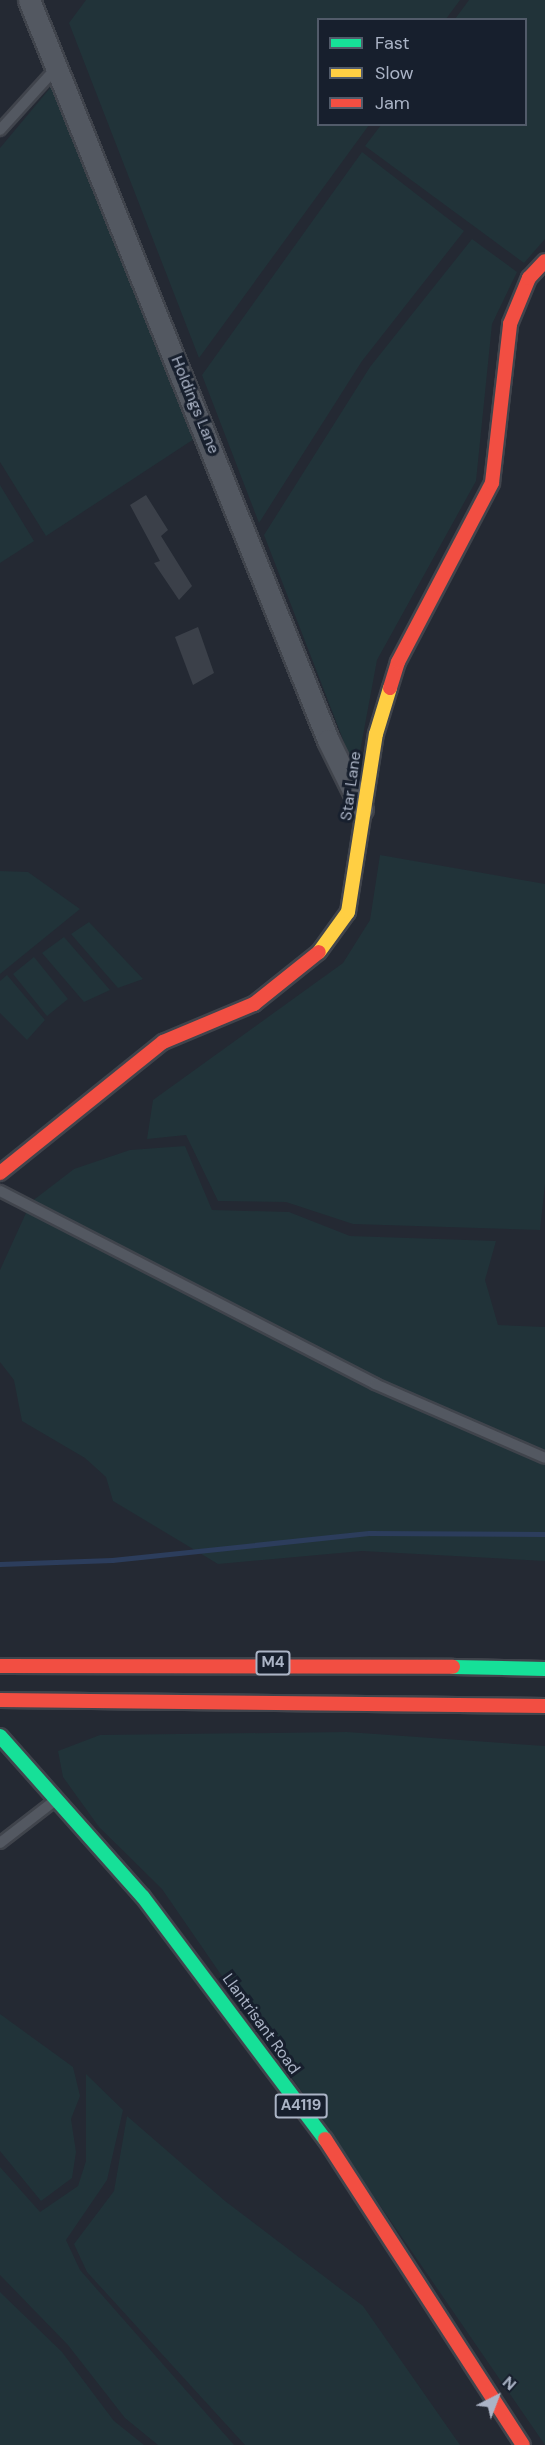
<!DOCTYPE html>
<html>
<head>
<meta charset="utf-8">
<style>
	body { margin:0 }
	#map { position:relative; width:545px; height:2445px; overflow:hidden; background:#242933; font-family:"DM Sans",sans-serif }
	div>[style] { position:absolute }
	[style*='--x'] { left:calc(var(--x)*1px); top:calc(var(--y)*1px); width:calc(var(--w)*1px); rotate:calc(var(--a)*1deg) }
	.green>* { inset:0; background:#213339; transform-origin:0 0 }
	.stream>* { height:5px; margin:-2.5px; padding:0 2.5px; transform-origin:2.5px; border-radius:2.5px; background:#2c3d5c }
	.building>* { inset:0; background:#3b4049 }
	.roads { filter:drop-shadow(2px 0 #40444c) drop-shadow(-2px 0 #40444c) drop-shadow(0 2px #40444c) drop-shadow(0 -2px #40444c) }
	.lane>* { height:10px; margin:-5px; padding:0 5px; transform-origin:5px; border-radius:5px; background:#535861 }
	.street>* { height:21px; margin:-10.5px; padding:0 10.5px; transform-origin:10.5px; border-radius:10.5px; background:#535861 }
	.fast>* { height:14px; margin:-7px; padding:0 7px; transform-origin:7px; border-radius:7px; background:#16e098 }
	.slow>* { height:14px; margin:-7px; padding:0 7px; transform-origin:7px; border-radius:7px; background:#ffcf43 }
	.jam>* { height:14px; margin:-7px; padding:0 7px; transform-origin:7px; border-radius:7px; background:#f24e42 }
	span { translate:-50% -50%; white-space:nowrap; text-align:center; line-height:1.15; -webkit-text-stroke:6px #171f2d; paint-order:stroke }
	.shield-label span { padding:2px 4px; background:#171f2d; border:2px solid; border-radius:4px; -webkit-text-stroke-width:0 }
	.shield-label { font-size:15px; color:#abb4c6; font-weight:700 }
	.street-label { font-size:16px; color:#abb4c6 }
	.legend { position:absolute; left:317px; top:18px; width:210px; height:108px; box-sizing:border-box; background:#171f2d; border:2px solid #525b6a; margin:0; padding:8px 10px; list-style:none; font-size:18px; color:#abb4c6 }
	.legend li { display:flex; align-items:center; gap:12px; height:30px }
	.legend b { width:30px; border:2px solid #525b6a }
	.north { position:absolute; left:467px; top:2367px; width:60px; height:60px; -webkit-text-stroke:4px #171f2d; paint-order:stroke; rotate:42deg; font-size:16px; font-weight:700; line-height:24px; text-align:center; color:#abb4c6 }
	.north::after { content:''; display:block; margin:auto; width:21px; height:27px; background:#abb4c6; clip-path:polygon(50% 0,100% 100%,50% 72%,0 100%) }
</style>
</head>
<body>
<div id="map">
	<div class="green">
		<div style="clip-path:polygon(86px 0,460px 0,446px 19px,318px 20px,318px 124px,369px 125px,199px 358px,69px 23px)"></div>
		<div style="clip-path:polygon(469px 0,545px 0,545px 239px,524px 263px,365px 146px,381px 125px,526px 124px,526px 20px,455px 19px)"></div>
		<div style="clip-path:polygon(51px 87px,194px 439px,46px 536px,0 462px,0 148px)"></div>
		<div style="clip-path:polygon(362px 152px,464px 231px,362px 361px,259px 523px,202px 375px)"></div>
		<div style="clip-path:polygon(472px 239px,517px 272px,492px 324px,476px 481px,377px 660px,356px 773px,264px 535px,370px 367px)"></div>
		<div style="clip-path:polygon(0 485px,34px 541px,0 563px)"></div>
		<div style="clip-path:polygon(380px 855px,545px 884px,545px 1184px,540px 1230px,353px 1224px,286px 1202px,218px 1201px,186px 1135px,147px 1139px,153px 1100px,343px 963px,370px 920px)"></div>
		<div style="clip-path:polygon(0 871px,28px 872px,80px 909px,0 974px)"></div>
		<div style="clip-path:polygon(89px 922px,143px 979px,118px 988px,71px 934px)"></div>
		<div style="clip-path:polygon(64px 937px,110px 990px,84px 1002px,42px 953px)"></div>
		<div style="left:34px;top:957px;width:54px;height:27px;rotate:51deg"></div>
		<div style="clip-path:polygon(7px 975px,45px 1020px,27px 1040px,0 1013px,0 981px)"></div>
		<div style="clip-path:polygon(185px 1146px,212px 1210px,289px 1212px,350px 1236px,496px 1241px,485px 1280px,498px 1325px,545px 1327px,545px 1561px,362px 1551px,218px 1564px,113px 1501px,106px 1477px,85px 1458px,22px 1421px,14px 1380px,0 1362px,0 1270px,31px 1202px,74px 1169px,130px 1150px)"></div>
		<div style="clip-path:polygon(347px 1732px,545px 1746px,545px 2445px,162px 1889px,99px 1827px,63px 1777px,58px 1751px,100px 1735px)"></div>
		<div style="clip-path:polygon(0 2014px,73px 2067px,80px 2096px,71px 2119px,76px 2152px,72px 2178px,41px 2201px,0 2151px)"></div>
		<div style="clip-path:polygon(86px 2074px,123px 2110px,107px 2180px,66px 2240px,80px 2270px,234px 2445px,158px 2445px,125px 2418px,68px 2345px,0 2275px,0 2167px,40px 2212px,78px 2186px,86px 2161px)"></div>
		<div style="clip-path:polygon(127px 2116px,225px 2201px,363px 2306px,460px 2445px,245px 2445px,87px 2272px,74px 2244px,114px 2191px)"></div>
		<div style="clip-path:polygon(0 2292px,62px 2352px,114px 2421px,144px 2445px,0 2445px)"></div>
	</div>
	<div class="stream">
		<div style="--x:0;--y:1564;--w:112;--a:-2"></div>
		<div style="--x:112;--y:1560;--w:258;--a:-6"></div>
		<div style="--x:369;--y:1533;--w:176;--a:0.3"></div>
	</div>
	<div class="building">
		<div style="clip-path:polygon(146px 495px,168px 530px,161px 536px,192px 586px,179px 600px,154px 563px,160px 561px,130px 505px)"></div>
		<div style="clip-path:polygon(198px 627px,214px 673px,193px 685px,175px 637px)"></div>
	</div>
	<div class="roads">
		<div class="lane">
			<div style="--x:0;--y:130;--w:86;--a:-47.8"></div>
			<div style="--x:0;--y:1191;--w:422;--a:27.2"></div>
			<div style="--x:375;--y:1384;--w:185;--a:23.5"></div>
			<div style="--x:0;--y:1843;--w:67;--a:-37.7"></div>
		</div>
		<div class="street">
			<div style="--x:29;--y:0;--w:798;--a:68"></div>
			<div style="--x:328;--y:740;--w:77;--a:63.8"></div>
		</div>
		<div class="fast">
			<div style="--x:453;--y:1667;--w:92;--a:1.2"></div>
			<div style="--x:0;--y:1736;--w:215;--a:48.4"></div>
			<div style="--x:143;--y:1897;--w:303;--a:53.1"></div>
		</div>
		<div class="slow">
			<div style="--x:319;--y:952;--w:49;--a:-54.1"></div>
			<div style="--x:348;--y:912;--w:180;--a:-81.1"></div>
			<div style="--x:376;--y:734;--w:48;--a:-73.1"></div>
		</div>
		<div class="jam">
			<div style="--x:390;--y:688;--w:27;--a:-73"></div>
			<div style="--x:398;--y:662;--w:202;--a:-62.3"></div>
			<div style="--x:492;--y:483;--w:160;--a:-83.5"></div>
			<div style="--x:510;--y:324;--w:50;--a:-67.6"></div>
			<div style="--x:529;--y:278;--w:23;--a:-47"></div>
			<div style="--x:0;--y:1173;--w:209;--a:-38.8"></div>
			<div style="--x:163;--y:1042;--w:99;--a:-22.7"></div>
			<div style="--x:254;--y:1004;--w:83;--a:-38.7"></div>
			<div style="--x:0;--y:1666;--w:453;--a:0.1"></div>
			<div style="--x:0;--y:1700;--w:545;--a:0.63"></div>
			<div style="--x:325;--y:2139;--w:364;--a:57.1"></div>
		</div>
	</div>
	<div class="shield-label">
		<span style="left:273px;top:1663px">M4</span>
		<span style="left:301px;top:2106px">A4119</span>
	</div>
	<div class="street-label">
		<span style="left:195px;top:405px;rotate:68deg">Holdings Lane</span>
		<span style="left:351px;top:786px;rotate:-82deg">Star Lane</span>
		<span style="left:261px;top:2024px;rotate:54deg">Llantrisant Road</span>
	</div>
	<ul class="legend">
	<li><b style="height:8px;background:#16e098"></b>Fast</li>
	<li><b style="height:8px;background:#ffcf43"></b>Slow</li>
	<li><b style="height:8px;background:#f24e42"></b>Jam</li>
	</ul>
	<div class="north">N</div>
</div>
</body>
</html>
